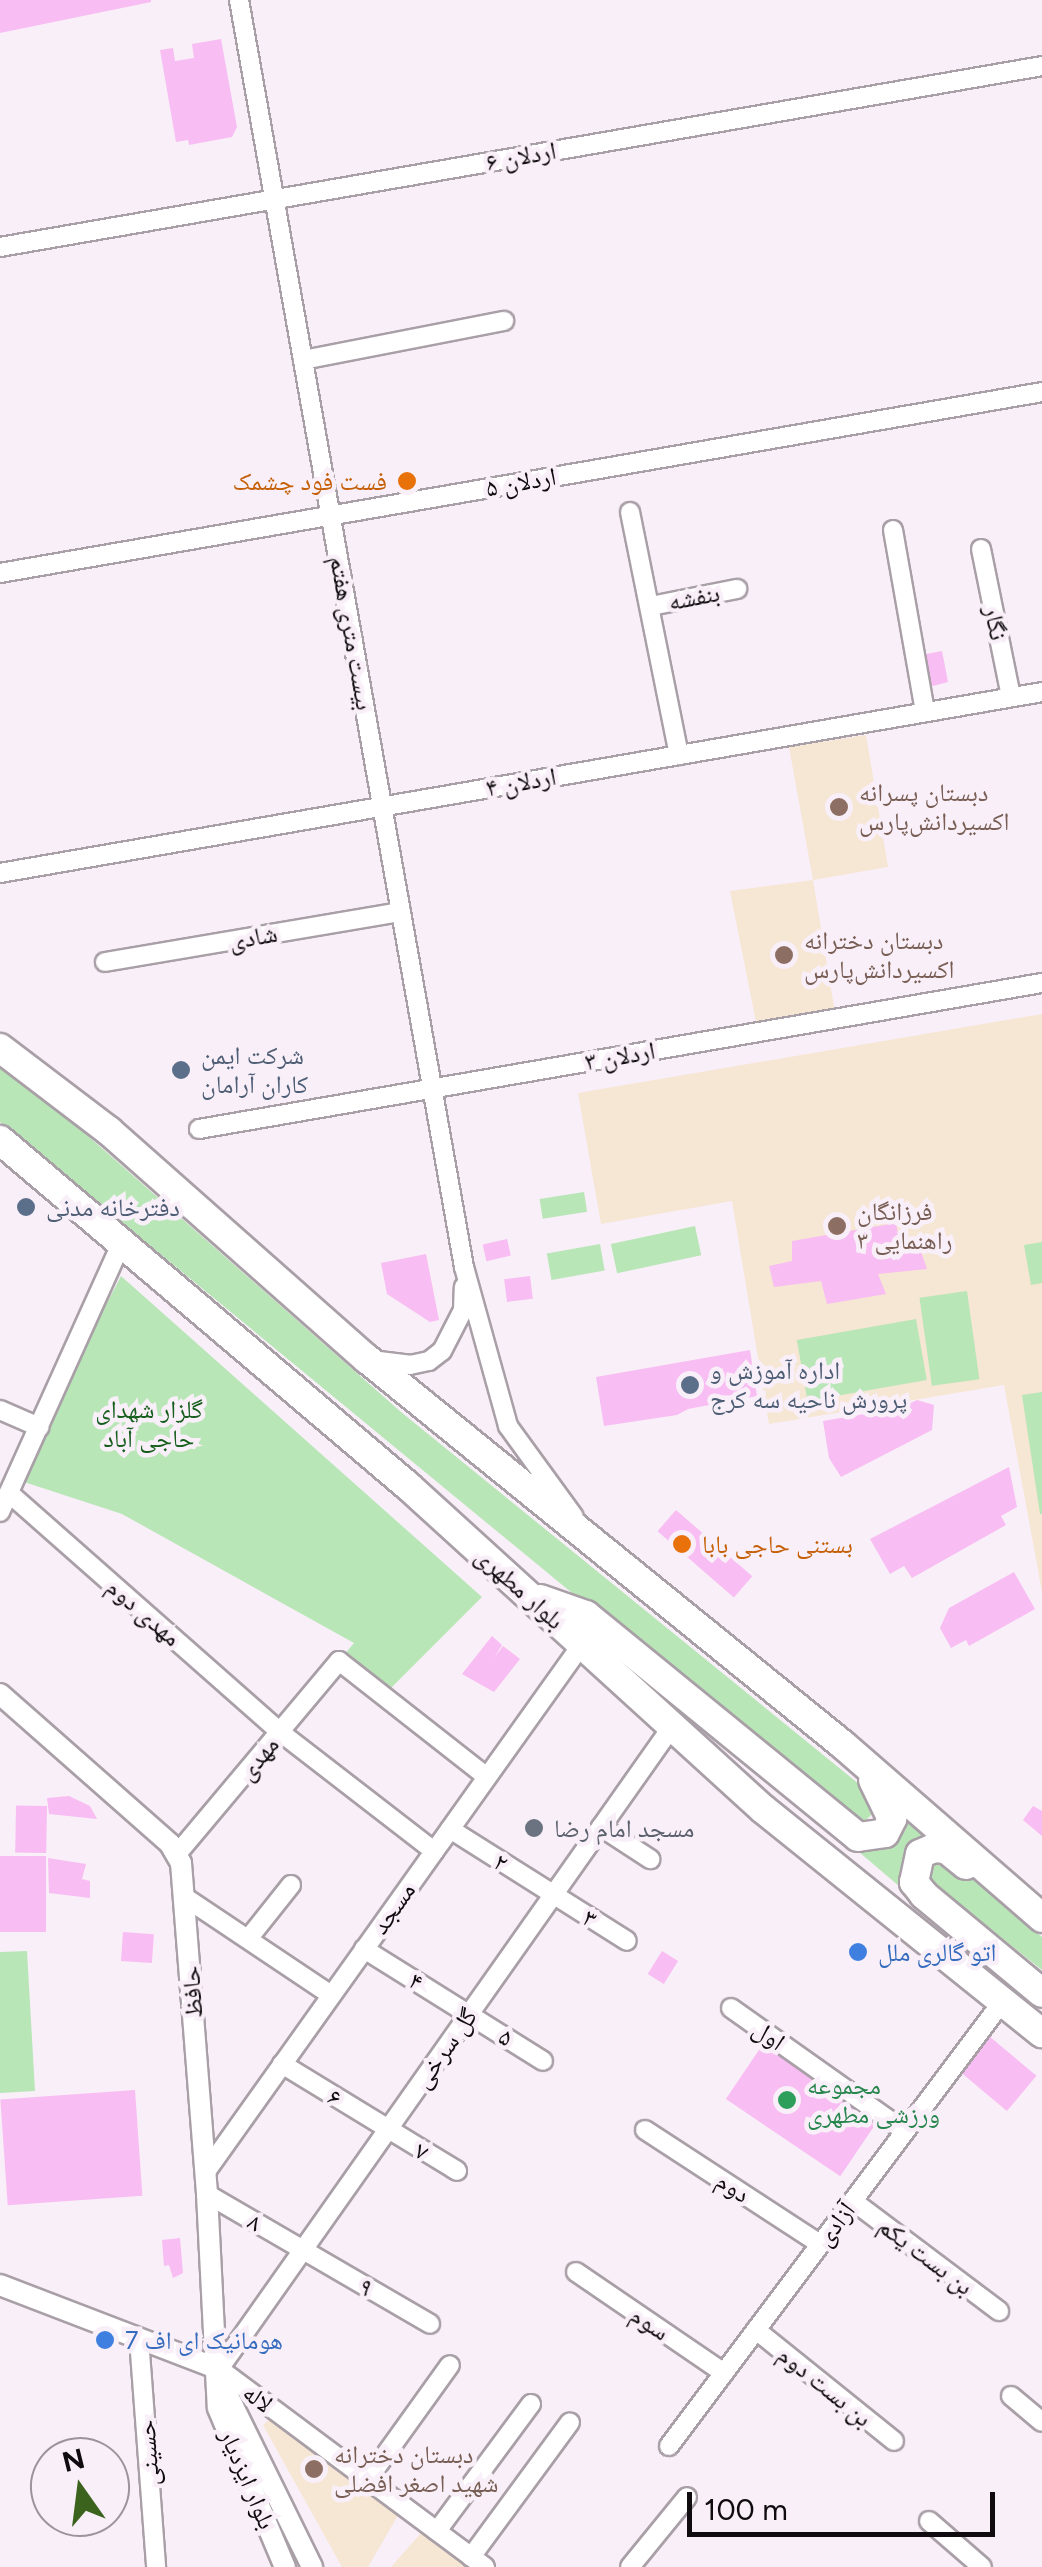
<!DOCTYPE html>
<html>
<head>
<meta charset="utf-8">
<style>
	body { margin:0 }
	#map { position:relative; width:1042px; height:2567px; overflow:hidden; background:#f9eff8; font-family:Figtree,"Noto Naskh Arabic",sans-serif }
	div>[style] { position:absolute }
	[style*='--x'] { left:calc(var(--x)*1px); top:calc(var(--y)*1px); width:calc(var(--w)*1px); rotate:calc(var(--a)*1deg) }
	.education>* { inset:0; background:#f6e6d4 }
	.green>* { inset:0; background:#b8e6b7; transform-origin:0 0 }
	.building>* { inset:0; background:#f8bdf2; transform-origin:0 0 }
	.roads { filter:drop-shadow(2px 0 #a99fa7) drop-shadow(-2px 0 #a99fa7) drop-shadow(0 2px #a99fa7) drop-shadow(0 -2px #a99fa7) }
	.minor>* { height:18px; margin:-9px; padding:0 9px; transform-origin:9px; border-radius:9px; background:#fff }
	.tertiary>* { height:20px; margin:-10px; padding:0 10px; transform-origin:10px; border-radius:10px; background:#fff }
	.primary>* { height:28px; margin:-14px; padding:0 14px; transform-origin:14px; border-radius:14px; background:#fff }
	.dots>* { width:28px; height:28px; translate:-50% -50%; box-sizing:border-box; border:5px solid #f9eff8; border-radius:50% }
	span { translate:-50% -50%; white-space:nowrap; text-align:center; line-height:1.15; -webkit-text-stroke:9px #f9eff8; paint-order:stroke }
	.street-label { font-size:25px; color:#0f0b0e }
	.food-label { font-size:25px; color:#c56008 }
	.right { translate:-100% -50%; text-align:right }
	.left { translate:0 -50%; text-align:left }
	.education-label { font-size:25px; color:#785e54 }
	.service-label { font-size:25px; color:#4e5e75 }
	.park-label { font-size:25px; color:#165e1d }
	.worship-label { font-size:25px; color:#5b616d }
	.shop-label { font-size:25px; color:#366cbe }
	.leisure-label { font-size:25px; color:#27864d }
	.north { position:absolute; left:30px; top:2437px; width:100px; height:100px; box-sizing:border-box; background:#f9eff8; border:2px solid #9b949a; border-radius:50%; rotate:346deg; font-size:28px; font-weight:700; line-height:40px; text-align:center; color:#0f0b0e }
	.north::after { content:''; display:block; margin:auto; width:35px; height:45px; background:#3b631d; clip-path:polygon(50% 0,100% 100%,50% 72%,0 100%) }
	.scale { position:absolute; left:687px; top:2492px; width:308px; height:45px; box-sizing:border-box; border:5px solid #0f0b0e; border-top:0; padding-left:12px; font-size:30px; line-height:35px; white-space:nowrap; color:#0f0b0e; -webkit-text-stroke:8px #f9eff8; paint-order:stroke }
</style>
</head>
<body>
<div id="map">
	<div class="education">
		<div style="clip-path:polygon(866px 735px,888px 867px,813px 880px,836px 1019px,758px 1032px,730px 891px,813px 880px,789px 747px)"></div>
		<div style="clip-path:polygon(1042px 1014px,1042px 1592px,1004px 1385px,769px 1424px,732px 1201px,601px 1224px,578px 1093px)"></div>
		<div style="clip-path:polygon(272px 2417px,400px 2512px,368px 2567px,342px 2567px,263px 2425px)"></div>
		<div style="clip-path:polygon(422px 2532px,471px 2567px,391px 2567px)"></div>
	</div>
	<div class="green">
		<div style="clip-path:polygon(0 1067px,62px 1113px,401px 1412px,859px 1784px,873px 1813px,866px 1820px,850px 1822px,0 1122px)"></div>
		<div style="left:584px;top:1192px;width:20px;height:45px;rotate:81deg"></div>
		<div style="left:695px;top:1226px;width:30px;height:86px;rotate:78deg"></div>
		<div style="clip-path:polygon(1042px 1242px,1042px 1283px,1031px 1285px,1024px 1245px)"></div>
		<div style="left:600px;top:1244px;width:27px;height:54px;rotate:80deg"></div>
		<div style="clip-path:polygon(121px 1276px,482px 1597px,383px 1696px,339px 1661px,354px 1643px,122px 1514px,15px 1479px)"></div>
		<div style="left:967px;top:1291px;width:89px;height:48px;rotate:82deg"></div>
		<div style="left:916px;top:1319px;width:62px;height:121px;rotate:80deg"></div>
		<div style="clip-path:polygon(1042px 1392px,1042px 1514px,1040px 1514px,1022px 1395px)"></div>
		<div style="clip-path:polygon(911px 1815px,928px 1831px,914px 1845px,913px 1898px,852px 1846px,891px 1842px,905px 1831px)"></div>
		<div style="clip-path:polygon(949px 1863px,986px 1887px,1042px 1937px,1042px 1970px,927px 1879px,932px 1865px)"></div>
		<div style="clip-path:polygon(27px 1951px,35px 2091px,0 2093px,0 1952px)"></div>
	</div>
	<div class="building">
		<div style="clip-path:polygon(0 0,151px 0,151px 2px,0 33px)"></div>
		<div style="clip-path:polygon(221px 39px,237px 127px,232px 137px,189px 145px,188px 140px,176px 142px,160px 50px,173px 48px,175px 61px,194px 58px,192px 44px)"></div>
		<div style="clip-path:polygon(942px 651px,948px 682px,933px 686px,919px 675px,916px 656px)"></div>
		<div style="clip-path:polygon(896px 1223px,900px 1246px,918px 1243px,927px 1269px,878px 1274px,886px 1294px,827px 1304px,821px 1281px,774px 1287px,769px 1266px,792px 1261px,792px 1241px)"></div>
		<div style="left:507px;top:1239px;width:17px;height:25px;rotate:77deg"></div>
		<div style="clip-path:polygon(426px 1254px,439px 1320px,430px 1322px,387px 1294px,381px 1263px)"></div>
		<div style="left:530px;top:1276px;width:23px;height:26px;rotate:83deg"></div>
		<div style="clip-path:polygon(750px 1350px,757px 1396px,688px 1409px,677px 1415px,604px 1426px,596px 1377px)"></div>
		<div style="clip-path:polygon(917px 1400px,934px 1405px,932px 1430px,841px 1477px,829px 1458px,823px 1421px,900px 1408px)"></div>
		<div style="clip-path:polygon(1009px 1467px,1017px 1507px,1001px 1516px,1006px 1525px,912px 1578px,904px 1566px,890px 1574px,870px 1539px)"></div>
		<div style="left:676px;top:1510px;width:101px;height:28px;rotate:41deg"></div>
		<div style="clip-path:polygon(1014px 1572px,1035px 1609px,969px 1646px,966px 1640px,951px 1648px,940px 1628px,949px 1608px)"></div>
		<div style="clip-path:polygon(492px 1636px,502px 1645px,494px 1658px,503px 1646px,520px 1659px,494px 1692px,462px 1674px)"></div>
		<div style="clip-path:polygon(69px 1796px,90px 1806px,97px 1819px,49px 1814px,47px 1798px)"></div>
		<div style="left:47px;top:1806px;width:47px;height:31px;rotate:91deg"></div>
		<div style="clip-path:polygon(1033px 1806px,1042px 1811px,1042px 1836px,1023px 1820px)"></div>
		<div style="left:0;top:1856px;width:46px;height:76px"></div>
		<div style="clip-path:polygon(48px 1858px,86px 1864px,82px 1879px,90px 1881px,90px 1898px,49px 1893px)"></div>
		<div style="left:123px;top:1932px;width:31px;height:29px;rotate:4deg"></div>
		<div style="left:662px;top:1951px;width:19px;height:27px;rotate:32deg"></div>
		<div style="left:989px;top:2036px;width:62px;height:46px;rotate:40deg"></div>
		<div style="left:765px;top:2041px;width:138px;height:70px;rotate:34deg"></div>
		<div style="left:135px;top:2090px;width:106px;height:135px;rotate:86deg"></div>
		<div style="clip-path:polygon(180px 2238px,183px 2273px,173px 2278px,169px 2265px,164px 2266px,162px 2240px)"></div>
	</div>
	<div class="roads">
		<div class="minor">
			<div style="--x:239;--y:0;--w:1287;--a:79.93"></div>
			<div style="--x:464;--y:1267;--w:165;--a:74.5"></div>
			<div style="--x:508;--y:1426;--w:112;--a:54"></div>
			<div style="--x:0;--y:247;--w:1058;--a:-9.85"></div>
			<div style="--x:303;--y:360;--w:205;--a:-11"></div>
			<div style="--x:630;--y:512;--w:248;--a:78.6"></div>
			<div style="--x:893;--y:530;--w:185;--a:80"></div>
			<div style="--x:981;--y:549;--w:151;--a:78.5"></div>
			<div style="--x:0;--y:573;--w:1058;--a:-9.85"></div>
			<div style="--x:651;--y:606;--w:88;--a:-11.2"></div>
			<div style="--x:0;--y:873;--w:1058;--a:-9.85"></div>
			<div style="--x:105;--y:962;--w:300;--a:-9.6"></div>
			<div style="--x:199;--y:1129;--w:856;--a:-9.83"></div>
			<div style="--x:371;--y:1360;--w:39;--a:7"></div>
			<div style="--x:410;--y:1365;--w:19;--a:-12"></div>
			<div style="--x:429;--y:1361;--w:16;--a:-38"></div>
			<div style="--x:442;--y:1351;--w:46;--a:-62.9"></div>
			<div style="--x:463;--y:1310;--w:23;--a:-88"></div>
			<div style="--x:0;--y:1410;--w:43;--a:23.6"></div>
			<div style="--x:9;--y:1493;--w:361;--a:41.4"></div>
			<div style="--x:280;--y:1732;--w:195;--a:37.7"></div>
			<div style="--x:0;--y:1512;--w:294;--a:-65.7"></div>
			<div style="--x:601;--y:1827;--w:59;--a:33.1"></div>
			<div style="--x:450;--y:1829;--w:209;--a:32.3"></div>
			<div style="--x:177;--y:1854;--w:252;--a:-50"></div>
			<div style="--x:339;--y:1661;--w:188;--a:38.1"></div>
			<div style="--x:186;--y:1898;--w:174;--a:33.8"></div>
			<div style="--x:248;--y:1939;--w:69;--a:-51.5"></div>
			<div style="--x:364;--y:1949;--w:211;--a:32"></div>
			<div style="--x:731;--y:2008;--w:213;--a:35.3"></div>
			<div style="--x:282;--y:2064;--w:205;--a:31.4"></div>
			<div style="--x:645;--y:2130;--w:209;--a:33.1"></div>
			<div style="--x:205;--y:2173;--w:650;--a:-54.52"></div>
			<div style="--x:207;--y:2194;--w:258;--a:30.2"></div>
			<div style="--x:853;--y:2201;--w:183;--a:37"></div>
			<div style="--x:576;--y:2272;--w:179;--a:34.3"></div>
			<div style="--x:756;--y:2330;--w:177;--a:38.8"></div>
			<div style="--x:139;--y:2339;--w:229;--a:85.7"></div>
			<div style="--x:1011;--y:2396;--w:40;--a:40"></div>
			<div style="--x:669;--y:2446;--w:555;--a:-53.13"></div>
			<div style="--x:368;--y:2479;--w:140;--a:-54.3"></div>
			<div style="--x:929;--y:2521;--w:70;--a:41"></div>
			<div style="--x:437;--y:2531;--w:158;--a:-53.5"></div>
			<div style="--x:471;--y:2557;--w:167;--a:-53.7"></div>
			<div style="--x:485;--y:2567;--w:332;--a:-143.3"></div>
			<div style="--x:219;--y:2369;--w:784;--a:-54.81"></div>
			<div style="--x:630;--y:2567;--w:90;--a:-50.8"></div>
		</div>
		<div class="tertiary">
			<div style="--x:0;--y:1694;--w:227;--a:41.4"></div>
			<div style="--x:170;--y:1844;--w:22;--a:60"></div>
			<div style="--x:181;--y:1863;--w:332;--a:85.5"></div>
			<div style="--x:207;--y:2194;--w:214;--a:87.1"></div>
			<div style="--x:218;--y:2408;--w:173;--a:67.2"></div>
			<div style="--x:0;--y:2285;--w:235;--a:21"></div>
			<div style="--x:227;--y:2394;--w:193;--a:63.8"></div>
		</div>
		<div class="primary">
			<div style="--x:0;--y:1048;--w:137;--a:37.3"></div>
			<div style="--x:109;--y:1131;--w:344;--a:41.5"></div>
			<div style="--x:367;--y:1359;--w:611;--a:39.03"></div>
			<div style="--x:842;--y:1744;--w:265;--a:41"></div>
			<div style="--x:0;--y:1140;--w:535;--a:40.3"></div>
			<div style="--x:408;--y:1486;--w:480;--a:42.3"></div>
			<div style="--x:763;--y:1809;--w:358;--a:38.8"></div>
			<div style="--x:540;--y:1599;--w:49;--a:19.2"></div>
			<div style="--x:586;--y:1615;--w:351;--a:39.2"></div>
			<div style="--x:858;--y:1837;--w:27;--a:-8"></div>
			<div style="--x:885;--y:1833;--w:16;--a:-63"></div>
			<div style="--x:892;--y:1819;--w:43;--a:-116"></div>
			<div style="--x:966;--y:1865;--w:26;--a:-141"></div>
			<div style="--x:946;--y:1849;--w:12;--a:-175"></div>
			<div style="--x:934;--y:1848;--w:15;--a:157"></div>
			<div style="--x:920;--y:1854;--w:29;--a:102"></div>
			<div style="--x:914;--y:1882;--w:16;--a:52"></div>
			<div style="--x:924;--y:1895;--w:153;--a:39.7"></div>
		</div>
	</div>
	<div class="dots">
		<div style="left:407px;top:481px;background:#e8710a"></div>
		<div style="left:839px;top:807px;background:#8d6e63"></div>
		<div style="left:784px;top:955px;background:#8d6e63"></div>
		<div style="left:181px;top:1070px;background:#5c6f8a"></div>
		<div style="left:26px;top:1207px;background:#5c6f8a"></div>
		<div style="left:837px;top:1226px;background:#8d6e63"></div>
		<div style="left:690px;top:1385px;background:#5c6f8a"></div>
		<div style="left:682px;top:1544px;background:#e8710a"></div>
		<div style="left:534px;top:1828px;background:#6b7280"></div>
		<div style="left:858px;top:1952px;background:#3f7fe0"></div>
		<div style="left:787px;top:2100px;background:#2e9e5b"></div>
		<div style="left:105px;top:2340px;background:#3f7fe0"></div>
		<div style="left:314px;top:2469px;background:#8d6e63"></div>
	</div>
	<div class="street-label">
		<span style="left:521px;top:156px;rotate:-10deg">اردلان ۶</span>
		<span style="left:521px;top:482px;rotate:-10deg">اردلان ۵</span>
		<span style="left:694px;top:597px;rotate:-11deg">بنفشه</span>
		<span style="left:996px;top:623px;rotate:79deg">نگار</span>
		<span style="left:352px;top:633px;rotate:80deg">بیست متری هفتم</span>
		<span style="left:521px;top:782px;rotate:-10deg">اردلان ۴</span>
		<span style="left:253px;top:937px;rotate:-10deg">شادی</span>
		<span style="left:620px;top:1056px;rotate:-10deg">اردلان ۳</span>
		<span style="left:520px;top:1588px;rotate:42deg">بلوار مطهری</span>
		<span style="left:144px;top:1612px;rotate:41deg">مهدی دوم</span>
		<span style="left:258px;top:1758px;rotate:-50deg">مهدی</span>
		<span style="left:501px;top:1862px;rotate:33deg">۲</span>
		<span style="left:393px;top:1908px;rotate:-55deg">مسجد</span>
		<span style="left:590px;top:1918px;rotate:31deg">۳</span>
		<span style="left:416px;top:1981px;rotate:32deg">۴</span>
		<span style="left:192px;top:1992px;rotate:-94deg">حافظ</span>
		<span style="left:769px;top:2035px;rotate:35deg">اول</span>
		<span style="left:506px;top:2037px;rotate:32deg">۵</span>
		<span style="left:445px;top:2048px;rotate:-55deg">گل سرخی</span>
		<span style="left:335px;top:2097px;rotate:33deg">۶</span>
		<span style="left:422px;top:2151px;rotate:30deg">۷</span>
		<span style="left:733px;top:2187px;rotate:33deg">دوم</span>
		<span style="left:255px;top:2222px;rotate:30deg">۸</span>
		<span style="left:835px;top:2224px;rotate:-53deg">آزادی</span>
		<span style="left:926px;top:2256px;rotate:37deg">بن بست یکم</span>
		<span style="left:366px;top:2287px;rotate:30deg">۹</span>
		<span style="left:650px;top:2323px;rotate:34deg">سوم</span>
		<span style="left:825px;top:2386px;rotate:39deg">بن بست دوم</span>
		<span style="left:258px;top:2398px;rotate:37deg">لاله</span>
		<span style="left:148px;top:2453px;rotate:-94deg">حسینی</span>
		<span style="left:248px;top:2479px;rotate:67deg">بلوار ایزدیار</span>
	</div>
	<div class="food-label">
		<span class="right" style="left:387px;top:481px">فست فود چشمک</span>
		<span class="left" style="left:702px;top:1544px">بستنی حاجی بابا</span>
	</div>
	<div class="education-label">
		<span class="left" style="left:859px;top:807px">دبستان پسرانه<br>اکسیر‌دانش‌پارس</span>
		<span class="left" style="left:804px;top:955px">دبستان دخترانه<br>اکسیردانش‌پارس</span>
		<span class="left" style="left:857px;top:1226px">فرزانگان<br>۳ راهنمایی</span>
		<span class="left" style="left:334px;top:2469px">دبستان دخترانه<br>شهید اصغر افضلی</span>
	</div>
	<div class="service-label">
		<span class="left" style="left:201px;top:1070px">شرکت ایمن<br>کاران آرامان</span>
		<span class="left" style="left:46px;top:1207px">دفترخانه مدنی</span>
		<span class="left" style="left:710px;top:1385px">اداره آموزش و<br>پرورش ناحیه سه کرج</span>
	</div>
	<div class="park-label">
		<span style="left:149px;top:1424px">گلزار شهدای<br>حاجی آباد</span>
	</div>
	<div class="worship-label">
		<span class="left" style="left:554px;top:1828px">مسجد امام رضا</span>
	</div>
	<div class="shop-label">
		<span class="left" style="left:878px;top:1952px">اتو گالری ملل</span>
		<span class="left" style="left:125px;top:2340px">هومانیک ای اف 7</span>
	</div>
	<div class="leisure-label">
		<span class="left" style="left:807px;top:2100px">مجموعه<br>ورزشی مطهری</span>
	</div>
	<div class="north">N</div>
	<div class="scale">100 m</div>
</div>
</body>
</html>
